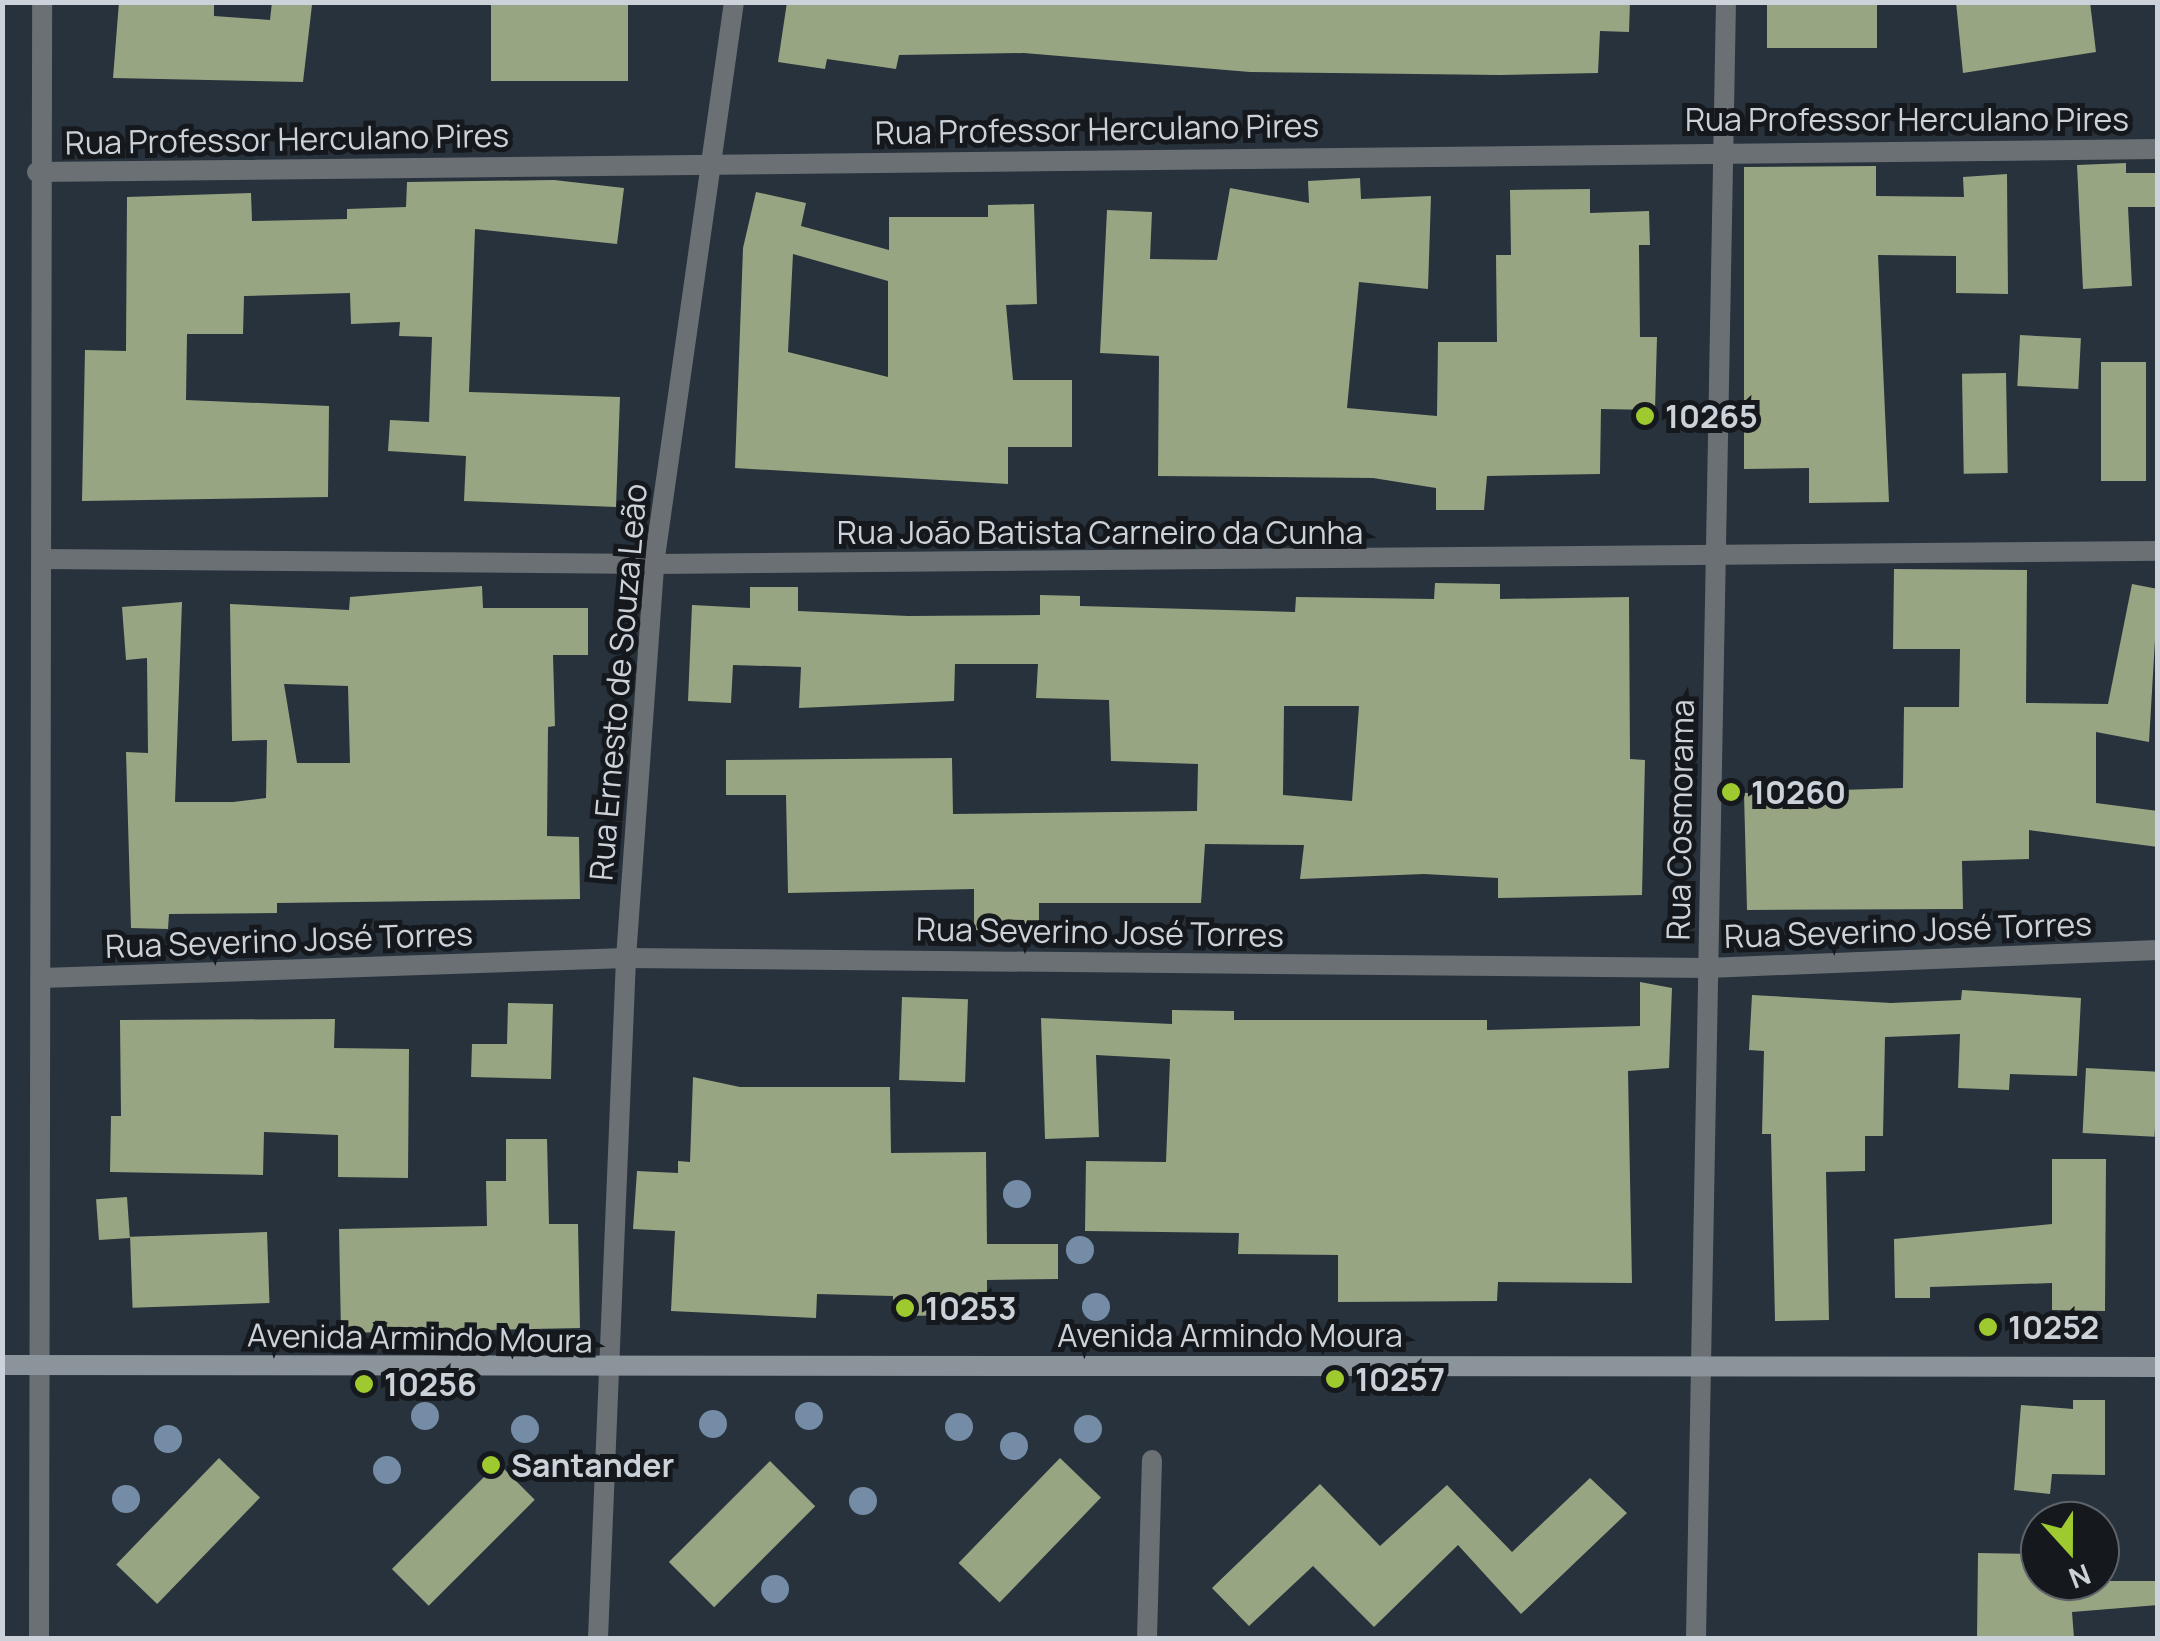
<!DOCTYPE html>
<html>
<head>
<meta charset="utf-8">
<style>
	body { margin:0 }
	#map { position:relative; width:2160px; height:1641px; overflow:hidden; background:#28323c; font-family:Manrope,sans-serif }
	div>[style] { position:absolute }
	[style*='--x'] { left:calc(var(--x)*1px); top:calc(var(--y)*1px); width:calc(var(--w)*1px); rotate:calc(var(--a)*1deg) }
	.building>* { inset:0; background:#98a582; transform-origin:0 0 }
	.minor>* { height:20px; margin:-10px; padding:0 10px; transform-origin:10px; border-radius:10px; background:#6b7075 }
	.secondary>* { height:20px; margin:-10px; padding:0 10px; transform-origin:10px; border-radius:10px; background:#8b939b }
	.trees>* { width:28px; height:28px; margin:-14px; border-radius:50%; background:#748ca6 }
	.dots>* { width:28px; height:28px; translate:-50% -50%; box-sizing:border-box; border:5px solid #15191e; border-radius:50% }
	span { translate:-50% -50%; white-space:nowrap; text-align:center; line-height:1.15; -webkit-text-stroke:10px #15191e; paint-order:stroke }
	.street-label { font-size:32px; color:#ccd2d9 }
	.poi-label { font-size:32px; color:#ccd2d9; font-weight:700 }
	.left { translate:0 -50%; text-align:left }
	.frame { position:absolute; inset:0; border:5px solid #ccd2d9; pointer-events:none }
	.north { position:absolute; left:2020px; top:1501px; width:100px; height:100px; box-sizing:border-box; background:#15191e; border:2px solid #5e6369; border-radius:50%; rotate:159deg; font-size:28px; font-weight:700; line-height:40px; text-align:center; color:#ccd2d9 }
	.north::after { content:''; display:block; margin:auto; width:35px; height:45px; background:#9eca2f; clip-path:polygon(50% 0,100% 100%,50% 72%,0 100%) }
</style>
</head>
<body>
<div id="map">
	<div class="building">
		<div style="clip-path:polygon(119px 2px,214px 2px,214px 16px,270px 20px,272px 2px,312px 5px,303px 82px,113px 78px)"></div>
		<div style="left:491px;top:2px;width:137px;height:79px"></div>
		<div style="clip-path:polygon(787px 2px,1630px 2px,1629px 32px,1600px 31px,1598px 73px,1500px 75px,1250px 72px,1024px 53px,899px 55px,896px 69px,827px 59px,825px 69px,778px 62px)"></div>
		<div style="left:1767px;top:2px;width:110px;height:46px"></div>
		<div style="clip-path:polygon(1956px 2px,2090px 2px,2096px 52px,1963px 73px)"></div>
		<div style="clip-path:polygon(2126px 163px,2126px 173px,2158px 173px,2158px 207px,2128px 207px,2132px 286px,2083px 289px,2077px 165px)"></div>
		<div style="clip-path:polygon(1876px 166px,1876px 196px,1964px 197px,1963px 177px,2007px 174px,2008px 294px,1956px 293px,1956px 256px,1878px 255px,1889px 502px,1809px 503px,1809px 468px,1744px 469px,1744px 167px)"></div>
		<div style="clip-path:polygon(1360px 178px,1361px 199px,1431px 196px,1428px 289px,1359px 282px,1347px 408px,1437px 416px,1438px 342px,1497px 342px,1496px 255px,1511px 255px,1510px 190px,1590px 189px,1590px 213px,1649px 211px,1650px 245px,1639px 245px,1640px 337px,1657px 337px,1655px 410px,1601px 409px,1600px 474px,1487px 476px,1484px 510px,1436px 510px,1436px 488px,1373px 478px,1158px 476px,1159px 356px,1100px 353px,1107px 210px,1152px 212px,1150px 259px,1217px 260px,1230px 188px,1309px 203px,1308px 181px)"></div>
		<div style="clip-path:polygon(554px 180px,624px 188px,617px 244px,475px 229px,469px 392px,620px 397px,616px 507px,464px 501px,466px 456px,388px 451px,390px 420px,429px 422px,432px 337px,399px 336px,400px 322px,351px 324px,350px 293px,244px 296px,243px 334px,187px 334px,186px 400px,329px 406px,328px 497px,82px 501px,85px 350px,126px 351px,127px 197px,251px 193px,252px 221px,347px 219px,347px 209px,406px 207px,407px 182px)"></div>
		<div style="clip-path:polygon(evenodd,756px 192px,806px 203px,801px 226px,889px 250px,889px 217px,988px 217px,988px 205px,1034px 204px,1037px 304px,1006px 305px,1013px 380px,1072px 380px,1072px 447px,1008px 447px,1008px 484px,735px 468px,743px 248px,756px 192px,793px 254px,888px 281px,888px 377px,788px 352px,793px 254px)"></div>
		<div style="left:2020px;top:335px;width:61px;height:51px;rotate:3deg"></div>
		<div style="left:2146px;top:362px;width:119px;height:45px;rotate:90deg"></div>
		<div style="left:2006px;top:373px;width:100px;height:44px;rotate:89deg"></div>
		<div style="clip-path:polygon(1894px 569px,2027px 570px,2026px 703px,2108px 704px,2132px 584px,2158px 589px,2149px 742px,2096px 732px,2096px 803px,2158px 811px,2158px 847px,2029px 830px,2029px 859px,1962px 861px,1963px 909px,1747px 910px,1744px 793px,1903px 788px,1904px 707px,1959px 707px,1960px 649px,1893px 649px)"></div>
		<div style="clip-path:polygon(evenodd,1435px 583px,1500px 584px,1500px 599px,1629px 597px,1630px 759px,1645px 760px,1642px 895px,1498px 898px,1498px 878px,1424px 874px,1300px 879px,1304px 845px,1205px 844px,1201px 903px,1039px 903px,1039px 929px,974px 930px,974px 889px,788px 893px,786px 795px,726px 795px,726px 760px,952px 758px,953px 814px,1197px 811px,1198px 764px,1111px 761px,1109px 700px,1036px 698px,1038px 664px,955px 664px,954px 701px,799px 708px,801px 667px,733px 665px,731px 703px,688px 701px,692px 605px,750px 608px,750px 587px,798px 587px,798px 611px,908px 616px,1040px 615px,1040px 595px,1080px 596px,1080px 606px,1295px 612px,1296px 597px,1434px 599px,1435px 583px,1284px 706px,1359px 706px,1352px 801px,1283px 795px,1284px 706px)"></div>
		<div style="clip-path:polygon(evenodd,482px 586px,483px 608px,588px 608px,588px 655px,553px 655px,555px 726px,548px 727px,547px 836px,579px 837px,580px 899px,277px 903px,277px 913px,169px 914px,168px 929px,131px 928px,126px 752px,148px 753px,147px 658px,126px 660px,122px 607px,182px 602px,175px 802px,233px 802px,266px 798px,267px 740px,232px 741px,230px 604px,349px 610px,350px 597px,482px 586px,284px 684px,348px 686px,350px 763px,297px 763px,284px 684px)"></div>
		<div style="clip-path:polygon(1640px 982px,1672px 988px,1669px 1068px,1628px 1071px,1632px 1283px,1498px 1282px,1497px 1301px,1338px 1302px,1338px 1255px,1238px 1254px,1239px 1233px,1085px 1231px,1086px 1161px,1166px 1162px,1170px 1059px,1096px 1055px,1099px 1137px,1045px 1139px,1041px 1018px,1172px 1024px,1172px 1010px,1234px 1011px,1234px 1020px,1487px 1020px,1487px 1030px,1640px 1026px)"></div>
		<div style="clip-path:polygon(1962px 990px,2081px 998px,2077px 1076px,2010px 1074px,2009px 1090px,1958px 1088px,1960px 1034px,1885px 1037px,1883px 1136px,1865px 1136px,1865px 1171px,1826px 1172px,1829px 1320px,1775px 1321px,1771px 1134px,1762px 1134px,1764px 1051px,1749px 1050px,1752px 995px,1891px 1003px,1961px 1000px)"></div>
		<div style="left:902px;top:997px;width:66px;height:83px;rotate:2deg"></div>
		<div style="clip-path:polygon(508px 1003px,553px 1004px,551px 1079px,471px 1077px,472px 1044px,507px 1044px)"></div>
		<div style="clip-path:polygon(335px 1019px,334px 1048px,409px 1049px,408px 1178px,338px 1177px,338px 1135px,264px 1132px,263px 1175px,110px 1172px,111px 1116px,121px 1116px,120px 1020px)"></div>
		<div style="left:2086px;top:1068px;width:72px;height:65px;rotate:3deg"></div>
		<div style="clip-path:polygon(693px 1077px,740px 1087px,890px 1087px,891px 1153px,986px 1152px,987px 1244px,1058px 1244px,1058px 1279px,987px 1280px,987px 1315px,893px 1316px,893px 1296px,817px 1294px,816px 1318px,671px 1311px,675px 1231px,633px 1229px,637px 1171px,678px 1173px,678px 1161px,690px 1162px)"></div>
		<div style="clip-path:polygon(506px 1139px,547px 1139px,549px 1224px,578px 1224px,580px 1328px,341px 1333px,339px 1229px,487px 1226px,486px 1181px,506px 1181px)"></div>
		<div style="clip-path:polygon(2052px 1159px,2106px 1159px,2105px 1311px,2052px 1310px,2052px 1283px,1930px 1287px,1930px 1298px,1895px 1298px,1894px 1239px,2052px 1224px)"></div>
		<div style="left:127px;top:1197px;width:41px;height:31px;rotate:86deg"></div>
		<div style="left:267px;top:1232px;width:71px;height:137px;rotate:88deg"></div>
		<div style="clip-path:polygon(2073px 1400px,2105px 1400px,2105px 1475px,2052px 1474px,2050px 1494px,2014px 1490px,2021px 1405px,2073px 1409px)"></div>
		<div style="left:219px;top:1458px;width:57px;height:148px;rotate:44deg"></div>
		<div style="left:1060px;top:1458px;width:57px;height:146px;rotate:44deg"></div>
		<div style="left:770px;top:1461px;width:64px;height:143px;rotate:45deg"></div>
		<div style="left:498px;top:1463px;width:52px;height:150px;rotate:45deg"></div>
		<div style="clip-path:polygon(1590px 1478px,1627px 1513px,1521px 1614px,1458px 1545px,1374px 1627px,1313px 1566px,1249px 1626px,1212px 1588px,1320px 1484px,1380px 1546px,1447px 1485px,1512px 1552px)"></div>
		<div style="clip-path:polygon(1978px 1553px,2040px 1554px,2040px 1581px,2158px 1581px,2158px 1605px,2072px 1612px,2074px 1638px,1977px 1638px)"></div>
	</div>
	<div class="minor">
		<div style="--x:37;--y:172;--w:2121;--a:-0.62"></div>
		<div style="--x:42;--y:559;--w:612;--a:0.47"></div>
		<div style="--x:654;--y:564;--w:1504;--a:-0.5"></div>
		<div style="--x:42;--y:978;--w:584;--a:-1.96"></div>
		<div style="--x:626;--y:958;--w:1082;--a:0.53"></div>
		<div style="--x:1708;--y:968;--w:450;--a:-2.3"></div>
		<div style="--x:39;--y:1638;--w:1636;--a:-89.89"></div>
		<div style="--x:598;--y:1638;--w:681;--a:-87.64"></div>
		<div style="--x:626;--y:958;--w:395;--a:-85.9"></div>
		<div style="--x:654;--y:564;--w:568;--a:-81.9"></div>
		<div style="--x:1147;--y:1638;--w:178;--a:-88.4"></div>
		<div style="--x:1696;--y:1638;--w:1636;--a:-88.95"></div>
	</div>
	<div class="secondary">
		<div style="--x:2;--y:1365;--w:2156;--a:0.05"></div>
	</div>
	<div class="trees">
		<div style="left:1017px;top:1194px"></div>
		<div style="left:1080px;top:1250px"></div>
		<div style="left:1096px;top:1307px"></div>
		<div style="left:425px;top:1416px"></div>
		<div style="left:809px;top:1416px"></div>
		<div style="left:713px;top:1424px"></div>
		<div style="left:959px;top:1427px"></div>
		<div style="left:525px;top:1429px"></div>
		<div style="left:1088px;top:1429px"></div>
		<div style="left:168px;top:1439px"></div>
		<div style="left:1014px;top:1446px"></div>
		<div style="left:387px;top:1470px"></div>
		<div style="left:126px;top:1499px"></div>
		<div style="left:863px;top:1501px"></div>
		<div style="left:775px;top:1589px"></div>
	</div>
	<div class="dots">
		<div style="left:1645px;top:416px;background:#9eca2f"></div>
		<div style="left:1731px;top:792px;background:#9eca2f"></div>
		<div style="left:905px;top:1308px;background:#9eca2f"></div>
		<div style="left:1988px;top:1327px;background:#9eca2f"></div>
		<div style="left:1335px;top:1379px;background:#9eca2f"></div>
		<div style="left:364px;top:1384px;background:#9eca2f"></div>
		<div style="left:491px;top:1465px;background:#9eca2f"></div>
	</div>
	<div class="street-label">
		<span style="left:1907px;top:119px">Rua Professor Herculano Pires</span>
		<span style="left:1097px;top:129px;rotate:-1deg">Rua Professor Herculano Pires</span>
		<span style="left:287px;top:139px;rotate:-1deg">Rua Professor Herculano Pires</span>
		<span style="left:1100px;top:532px">Rua João Batista Carneiro da Cunha</span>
		<span style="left:618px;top:682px;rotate:-85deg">Rua Ernesto de Souza Leão</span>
		<span style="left:1680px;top:820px;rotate:-89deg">Rua Cosmorama</span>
		<span style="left:1908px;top:930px;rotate:-2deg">Rua Severino José Torres</span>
		<span style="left:1100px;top:932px;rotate:1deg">Rua Severino José Torres</span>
		<span style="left:289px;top:940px;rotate:-2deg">Rua Severino José Torres</span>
		<span style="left:1230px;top:1335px">Avenida Armindo Moura</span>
		<span style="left:420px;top:1338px;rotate:1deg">Avenida Armindo Moura</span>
	</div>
	<div class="poi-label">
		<span class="left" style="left:1665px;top:416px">10265</span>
		<span class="left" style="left:1751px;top:792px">10260</span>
		<span class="left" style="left:925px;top:1308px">10253</span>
		<span class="left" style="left:2008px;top:1327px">10252</span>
		<span class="left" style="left:1355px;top:1379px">10257</span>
		<span class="left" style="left:384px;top:1384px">10256</span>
		<span class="left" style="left:511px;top:1465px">Santander</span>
	</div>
	<div class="frame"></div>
	<div class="north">N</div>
</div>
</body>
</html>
